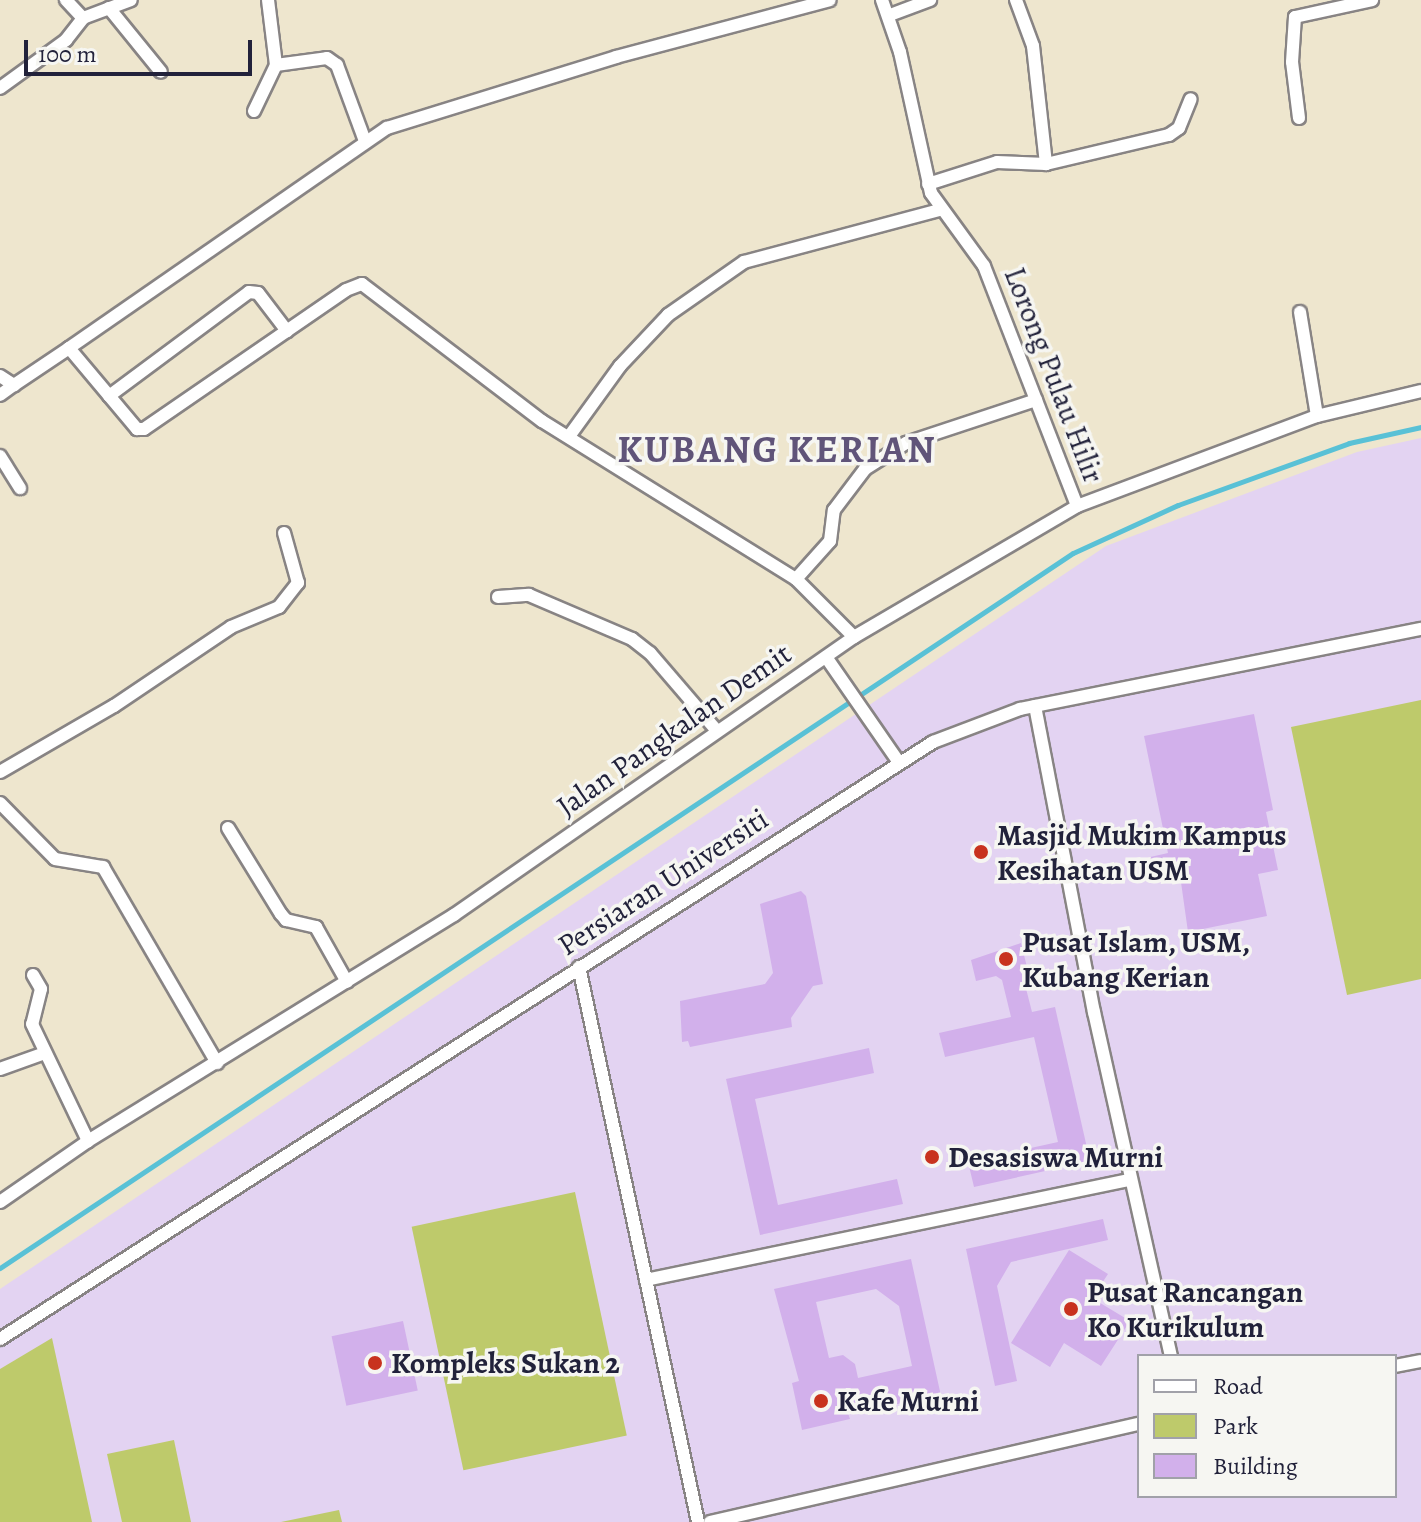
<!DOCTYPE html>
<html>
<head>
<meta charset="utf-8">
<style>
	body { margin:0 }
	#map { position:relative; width:1421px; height:1522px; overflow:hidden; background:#eee6ce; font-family:Alegreya,serif }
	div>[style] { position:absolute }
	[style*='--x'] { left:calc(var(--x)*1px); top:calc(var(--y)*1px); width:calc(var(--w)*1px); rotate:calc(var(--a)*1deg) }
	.built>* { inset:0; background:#e3d3f2 }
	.green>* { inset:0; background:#beca6b; transform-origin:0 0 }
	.stream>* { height:5px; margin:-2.5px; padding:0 2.5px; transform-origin:2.5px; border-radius:2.5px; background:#59c1d6 }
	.building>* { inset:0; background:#d2b0eb; transform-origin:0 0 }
	.roads { filter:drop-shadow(2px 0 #888484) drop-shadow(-2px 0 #888484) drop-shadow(0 2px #888484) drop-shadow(0 -2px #888484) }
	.street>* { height:12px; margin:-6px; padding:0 6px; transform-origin:6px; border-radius:6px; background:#fff }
	.dots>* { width:22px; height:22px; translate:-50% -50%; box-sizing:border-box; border:4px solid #f6f6f2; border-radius:50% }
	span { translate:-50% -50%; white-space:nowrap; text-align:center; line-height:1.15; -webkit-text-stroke:7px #f6f6f2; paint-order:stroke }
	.street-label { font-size:30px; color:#22223b }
	.poi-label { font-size:30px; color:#22223b; font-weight:700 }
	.left { translate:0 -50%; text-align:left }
	.district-label { font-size:38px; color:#605479; font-weight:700; letter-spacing:2px }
	.legend { position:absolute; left:1137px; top:1354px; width:260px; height:144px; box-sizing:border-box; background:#f6f6f2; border:2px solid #a1a1a9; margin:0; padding:10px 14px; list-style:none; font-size:24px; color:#22223b }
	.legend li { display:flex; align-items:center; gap:16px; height:40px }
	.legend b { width:40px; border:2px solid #a1a1a9 }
	.scale { position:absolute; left:24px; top:40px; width:228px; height:36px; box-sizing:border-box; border:4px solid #22223b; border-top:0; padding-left:10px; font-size:24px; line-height:28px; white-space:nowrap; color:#22223b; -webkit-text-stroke:6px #f6f6f2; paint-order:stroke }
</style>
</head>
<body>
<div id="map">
	<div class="built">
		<div style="clip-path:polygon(evenodd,1421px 438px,1421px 1522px,0 1522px,0 1289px,1106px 546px,1357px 452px,1421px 438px,1139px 1356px,1395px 1356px,1395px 1496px,1139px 1496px,1139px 1356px)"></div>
	</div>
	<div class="green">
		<div style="clip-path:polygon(1421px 700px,1421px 979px,1347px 995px,1291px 727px)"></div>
		<div style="left:575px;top:1192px;width:249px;height:167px;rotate:78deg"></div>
		<div style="clip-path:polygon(52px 1338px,92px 1522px,0 1522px,0 1369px)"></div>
		<div style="clip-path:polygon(174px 1440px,191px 1522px,122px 1522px,107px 1454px)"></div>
		<div style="clip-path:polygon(339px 1510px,342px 1522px,281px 1522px)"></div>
	</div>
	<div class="stream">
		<div style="--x:0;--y:1268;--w:1289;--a:-33.68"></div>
		<div style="--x:1073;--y:553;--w:115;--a:-24.6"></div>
		<div style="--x:1178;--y:505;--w:182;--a:-19.9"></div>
		<div style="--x:1349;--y:443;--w:74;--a:-12.5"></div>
	</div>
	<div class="building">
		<div style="clip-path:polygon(1254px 714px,1273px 810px,1266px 812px,1278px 870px,1258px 874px,1267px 916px,1188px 932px,1179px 868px,1140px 876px,1137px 860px,1168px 853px,1144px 736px)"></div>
		<div style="clip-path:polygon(801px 891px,806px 896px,823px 984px,813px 986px,791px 1018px,792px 1027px,690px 1047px,688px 1041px,682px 1042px,680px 1001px,765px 984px,773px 973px,760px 904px)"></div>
		<div style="clip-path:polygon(1021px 943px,1027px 967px,1021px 969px,1032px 1012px,1055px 1007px,1090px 1161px,974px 1187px,968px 1162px,1058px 1142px,1034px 1037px,945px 1057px,939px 1033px,1011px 1017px,1002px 980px,996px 976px,976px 981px,971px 960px)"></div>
		<div style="clip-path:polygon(869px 1048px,874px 1073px,755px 1099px,778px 1205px,897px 1179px,903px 1204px,760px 1235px,726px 1079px)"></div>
		<div style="clip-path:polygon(1103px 1219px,1108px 1240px,1011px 1262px,997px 1286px,1017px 1381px,995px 1386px,966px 1249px)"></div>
		<div style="clip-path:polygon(1069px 1250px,1108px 1274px,1092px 1298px,1130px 1321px,1101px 1366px,1064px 1343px,1050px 1367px,1011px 1343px)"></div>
		<div style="clip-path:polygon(evenodd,911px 1259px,941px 1396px,848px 1413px,850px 1419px,802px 1430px,792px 1383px,799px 1381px,774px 1289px,911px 1259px,876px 1289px,899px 1306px,912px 1366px,858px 1378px,855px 1364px,843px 1355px,829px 1358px,816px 1302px,876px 1289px)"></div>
		<div style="left:403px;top:1321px;width:71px;height:73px;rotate:78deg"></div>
	</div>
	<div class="roads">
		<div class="street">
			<div style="--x:66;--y:0;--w:25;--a:47"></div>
			<div style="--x:268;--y:0;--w:65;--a:83"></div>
			<div style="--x:882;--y:0;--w:55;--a:70.9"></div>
			<div style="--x:900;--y:52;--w:144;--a:77.6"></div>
			<div style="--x:931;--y:193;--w:90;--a:54"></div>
			<div style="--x:984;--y:266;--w:257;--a:68.8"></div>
			<div style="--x:1016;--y:0;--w:49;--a:69.7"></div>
			<div style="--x:1033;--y:46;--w:119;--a:83.7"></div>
			<div style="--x:109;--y:8;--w:82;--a:50.9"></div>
			<div style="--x:890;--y:15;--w:43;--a:-20.6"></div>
			<div style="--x:0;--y:88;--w:82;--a:-36"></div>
			<div style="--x:66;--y:40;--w:28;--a:-52"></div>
			<div style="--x:83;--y:18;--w:51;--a:-20.6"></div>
			<div style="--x:254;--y:111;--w:51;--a:-64.4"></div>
			<div style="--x:276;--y:65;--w:51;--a:-7.8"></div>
			<div style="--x:327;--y:58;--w:12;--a:35"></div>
			<div style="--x:337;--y:65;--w:81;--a:69.8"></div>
			<div style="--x:1299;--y:118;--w:56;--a:-97.1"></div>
			<div style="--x:1292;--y:62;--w:45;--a:-86.2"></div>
			<div style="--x:1295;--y:17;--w:79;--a:-12.4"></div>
			<div style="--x:928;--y:184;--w:72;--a:-17.7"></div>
			<div style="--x:997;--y:162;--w:49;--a:2.3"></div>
			<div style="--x:1046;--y:164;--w:126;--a:-13.3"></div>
			<div style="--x:1169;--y:135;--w:12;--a:-35"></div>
			<div style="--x:1179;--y:128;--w:31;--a:-68"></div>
			<div style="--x:1300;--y:312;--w:105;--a:80.7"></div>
			<div style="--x:69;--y:348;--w:387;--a:-34.7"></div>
			<div style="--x:387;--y:128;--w:240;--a:-17.2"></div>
			<div style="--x:616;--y:57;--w:221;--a:-14.9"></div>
			<div style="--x:0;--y:376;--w:17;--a:33"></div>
			<div style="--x:14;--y:385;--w:66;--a:-33.9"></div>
			<div style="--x:69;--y:348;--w:106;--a:50"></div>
			<div style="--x:137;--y:429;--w:7;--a:0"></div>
			<div style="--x:144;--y:429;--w:245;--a:-34.5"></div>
			<div style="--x:346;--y:290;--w:17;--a:-21"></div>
			<div style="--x:362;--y:284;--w:226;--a:37.3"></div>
			<div style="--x:542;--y:421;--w:299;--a:31.9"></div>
			<div style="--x:796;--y:579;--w:82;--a:45"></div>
			<div style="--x:0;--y:395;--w:17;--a:-36"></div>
			<div style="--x:109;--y:396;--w:174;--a:-36.6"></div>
			<div style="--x:249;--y:292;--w:9;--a:6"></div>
			<div style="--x:258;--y:293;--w:48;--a:52.7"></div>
			<div style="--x:570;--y:435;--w:85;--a:-54.1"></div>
			<div style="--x:620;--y:366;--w:70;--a:-46.7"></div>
			<div style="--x:668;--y:315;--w:93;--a:-34.9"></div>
			<div style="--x:744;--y:262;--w:203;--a:-14.9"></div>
			<div style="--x:0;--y:456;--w:38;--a:58"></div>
			<div style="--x:796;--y:579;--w:51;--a:-48.2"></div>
			<div style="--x:830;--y:541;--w:31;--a:-83"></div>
			<div style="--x:834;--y:510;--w:51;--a:-52.9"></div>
			<div style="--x:865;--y:469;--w:49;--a:-32.4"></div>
			<div style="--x:906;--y:443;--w:137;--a:-18.3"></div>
			<div style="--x:498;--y:597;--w:31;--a:-4"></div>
			<div style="--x:529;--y:595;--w:112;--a:23.1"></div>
			<div style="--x:632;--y:639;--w:23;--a:38"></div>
			<div style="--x:650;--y:653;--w:103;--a:49.3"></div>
			<div style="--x:826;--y:657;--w:126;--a:55.3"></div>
			<div style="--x:1035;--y:706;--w:312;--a:79.1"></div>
			<div style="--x:1094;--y:1012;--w:353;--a:77.4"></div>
			<div style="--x:0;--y:772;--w:132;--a:-30.1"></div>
			<div style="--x:114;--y:706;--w:141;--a:-34"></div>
			<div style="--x:231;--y:627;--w:52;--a:-22.6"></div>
			<div style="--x:279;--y:607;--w:31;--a:-52"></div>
			<div style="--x:298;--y:583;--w:52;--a:-105.6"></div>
			<div style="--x:0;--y:803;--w:78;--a:45.5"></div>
			<div style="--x:55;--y:859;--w:49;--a:9.5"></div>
			<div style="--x:103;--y:867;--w:227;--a:59.8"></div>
			<div style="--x:228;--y:828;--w:101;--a:58.4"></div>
			<div style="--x:281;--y:914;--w:8;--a:50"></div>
			<div style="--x:286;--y:920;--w:31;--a:13"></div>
			<div style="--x:316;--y:927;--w:63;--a:60.6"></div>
			<div style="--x:579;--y:967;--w:568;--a:77.9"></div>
			<div style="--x:33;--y:975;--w:16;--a:60"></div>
			<div style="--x:41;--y:989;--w:36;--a:104"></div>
			<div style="--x:32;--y:1024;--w:130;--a:64.4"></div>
			<div style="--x:0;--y:1069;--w:48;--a:-19.6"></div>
			<div style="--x:0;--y:1202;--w:107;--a:-34.7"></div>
			<div style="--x:88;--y:1141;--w:430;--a:-31.7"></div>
			<div style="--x:454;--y:915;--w:487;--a:-34.8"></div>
			<div style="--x:854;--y:637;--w:259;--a:-30.4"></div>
			<div style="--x:1077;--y:506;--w:256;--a:-20.6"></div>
			<div style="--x:1317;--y:416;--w:107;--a:-13.5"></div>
			<div style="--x:646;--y:1280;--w:495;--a:-11.7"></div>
			<div style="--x:0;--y:1339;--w:1108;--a:-32.61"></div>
			<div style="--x:933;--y:742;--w:93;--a:-20.8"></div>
			<div style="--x:1020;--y:709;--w:409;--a:-11.3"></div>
			<div style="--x:1395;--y:1366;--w:26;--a:-11"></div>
			<div style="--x:710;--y:1522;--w:440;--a:-12.9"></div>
		</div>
	</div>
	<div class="dots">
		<div style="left:981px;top:852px;background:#c8321e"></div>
		<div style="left:1006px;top:959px;background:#c8321e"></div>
		<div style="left:932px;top:1157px;background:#c8321e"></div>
		<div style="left:1071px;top:1309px;background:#c8321e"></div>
		<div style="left:375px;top:1363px;background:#c8321e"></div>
		<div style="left:821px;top:1401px;background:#c8321e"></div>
	</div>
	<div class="street-label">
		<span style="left:1054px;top:375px;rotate:69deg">Lorong Pulau Hilir</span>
		<span style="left:674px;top:730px;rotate:-35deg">Jalan Pangkalan Demit</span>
		<span style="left:663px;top:882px;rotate:-33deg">Persiaran Universiti</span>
	</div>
	<div class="poi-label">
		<span class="left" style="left:997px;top:852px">Masjid Mukim Kampus<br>Kesihatan USM</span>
		<span class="left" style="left:1022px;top:959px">Pusat Islam, USM,<br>Kubang Kerian</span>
		<span class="left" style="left:948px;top:1157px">Desasiswa Murni</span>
		<span class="left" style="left:1087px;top:1309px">Pusat Rancangan<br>Ko Kurikulum</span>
		<span class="left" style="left:391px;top:1363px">Kompleks Sukan 2</span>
		<span class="left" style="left:837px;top:1401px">Kafe Murni</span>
	</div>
	<div class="district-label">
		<span style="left:777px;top:450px">KUBANG KERIAN</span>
	</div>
	<ul class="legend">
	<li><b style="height:10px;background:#fff"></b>Road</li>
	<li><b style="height:22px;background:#beca6b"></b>Park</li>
	<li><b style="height:22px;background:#d2b0eb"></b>Building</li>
	</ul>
	<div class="scale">100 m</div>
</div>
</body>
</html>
